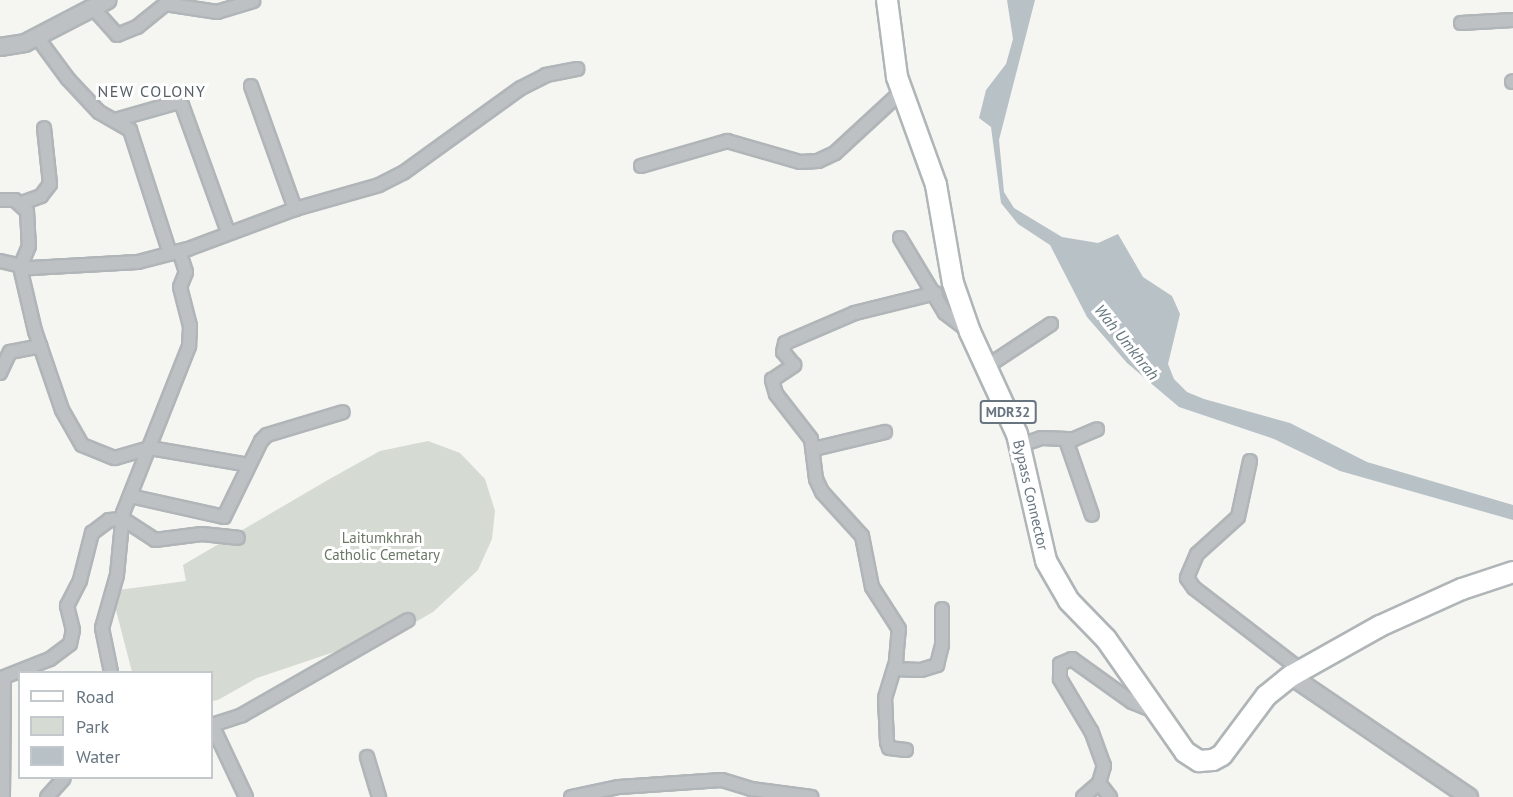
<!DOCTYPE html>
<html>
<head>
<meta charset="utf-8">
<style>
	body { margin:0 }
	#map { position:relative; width:1513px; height:797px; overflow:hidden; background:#f5f5f2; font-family:"PT Sans",sans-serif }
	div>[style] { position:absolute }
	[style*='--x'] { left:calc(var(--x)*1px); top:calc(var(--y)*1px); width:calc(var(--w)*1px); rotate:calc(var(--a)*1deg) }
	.green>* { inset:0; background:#d5dad2 }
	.water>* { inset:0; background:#b8c1c6 }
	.roads { filter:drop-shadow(2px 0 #b0b5b8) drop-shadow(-2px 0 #b0b5b8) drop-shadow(0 2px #b0b5b8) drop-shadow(0 -2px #b0b5b8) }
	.minor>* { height:12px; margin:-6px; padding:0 6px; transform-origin:6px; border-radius:6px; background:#bdc1c4 }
	.tertiary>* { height:16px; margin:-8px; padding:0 8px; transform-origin:8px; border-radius:8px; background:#bdc1c4 }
	.primary>* { height:20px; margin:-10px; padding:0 10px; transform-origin:10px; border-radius:10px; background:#fff }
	span { translate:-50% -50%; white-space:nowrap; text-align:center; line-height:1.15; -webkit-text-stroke:6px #fff; paint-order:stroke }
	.shield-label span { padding:2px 4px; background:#fff; border:2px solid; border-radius:4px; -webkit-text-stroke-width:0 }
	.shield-label { font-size:14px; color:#677580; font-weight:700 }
	.street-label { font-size:15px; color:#677580 }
	.park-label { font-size:15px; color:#697865 }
	.neighbourhood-label { font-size:16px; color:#545e66; letter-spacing:1.5px }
	.water-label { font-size:16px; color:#63767d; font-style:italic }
	.legend { position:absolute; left:18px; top:671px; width:195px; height:108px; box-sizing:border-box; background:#fff; border:2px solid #c2c8cc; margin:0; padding:8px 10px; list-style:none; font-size:18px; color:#677580 }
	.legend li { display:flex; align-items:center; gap:12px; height:30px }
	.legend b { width:30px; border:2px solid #c2c8cc }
</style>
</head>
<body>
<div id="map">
	<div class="green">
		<div style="clip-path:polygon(428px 441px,460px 453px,485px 479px,495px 511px,492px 539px,478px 570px,433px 612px,405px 628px,257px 678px,218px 700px,212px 701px,212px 672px,132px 672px,111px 591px,186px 581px,183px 565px,326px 481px,380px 451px)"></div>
	</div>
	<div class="water">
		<div style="clip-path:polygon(1007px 0,1035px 0,999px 140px,1004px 192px,1014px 208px,1062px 237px,1098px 243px,1118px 234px,1143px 277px,1172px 296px,1180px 314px,1168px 364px,1174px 379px,1187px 392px,1204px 399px,1290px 423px,1367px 462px,1513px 505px,1513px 520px,1340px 471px,1274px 439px,1179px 407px,1127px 363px,1087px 317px,1050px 245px,1018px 224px,1001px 203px,991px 127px,979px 118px,986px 90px,1006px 64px,1013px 39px)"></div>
	</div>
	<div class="roads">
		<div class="minor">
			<div style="--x:93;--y:8;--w:36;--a:48"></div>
			<div style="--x:117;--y:35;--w:22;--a:-22"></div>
			<div style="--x:137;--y:27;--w:36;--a:-39"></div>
			<div style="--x:165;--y:4;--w:53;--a:8.7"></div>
			<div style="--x:217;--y:12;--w:38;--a:-17"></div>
			<div style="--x:1461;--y:23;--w:52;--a:-3.3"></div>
			<div style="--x:37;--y:37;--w:52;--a:53.6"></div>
			<div style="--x:68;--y:79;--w:45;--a:46.8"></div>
			<div style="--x:99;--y:112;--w:36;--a:30"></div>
			<div style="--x:130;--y:130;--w:130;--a:72.1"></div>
			<div style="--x:1512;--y:82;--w:1;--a:-45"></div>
			<div style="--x:251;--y:86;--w:131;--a:70.3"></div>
			<div style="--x:115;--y:120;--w:62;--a:-15.8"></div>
			<div style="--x:175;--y:103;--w:7;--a:16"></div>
			<div style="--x:182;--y:105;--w:135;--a:70.1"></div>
			<div style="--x:641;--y:166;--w:90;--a:-16.2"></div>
			<div style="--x:727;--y:141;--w:76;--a:16"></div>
			<div style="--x:800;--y:162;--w:18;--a:-3"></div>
			<div style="--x:818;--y:161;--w:19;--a:-25"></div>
			<div style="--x:835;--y:153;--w:90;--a:-42.7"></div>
			<div style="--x:0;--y:200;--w:15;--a:0"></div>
			<div style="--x:15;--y:200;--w:16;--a:43"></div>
			<div style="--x:27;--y:211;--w:35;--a:87"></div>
			<div style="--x:29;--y:246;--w:23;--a:113"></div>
			<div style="--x:20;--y:267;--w:66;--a:76.8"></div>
			<div style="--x:35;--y:331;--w:83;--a:71.1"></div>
			<div style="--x:62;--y:410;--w:40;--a:60.3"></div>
			<div style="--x:82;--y:445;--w:35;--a:22"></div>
			<div style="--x:115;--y:458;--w:36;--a:-16"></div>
			<div style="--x:150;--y:448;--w:100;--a:9.7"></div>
			<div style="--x:22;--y:203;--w:20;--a:-20"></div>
			<div style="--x:41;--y:196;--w:15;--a:-53"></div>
			<div style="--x:50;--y:184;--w:56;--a:-96.1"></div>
			<div style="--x:900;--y:238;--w:87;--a:59"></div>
			<div style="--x:945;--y:313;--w:31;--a:37"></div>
			<div style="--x:0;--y:261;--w:32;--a:13"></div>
			<div style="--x:31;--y:268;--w:107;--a:-3.2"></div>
			<div style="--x:138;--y:262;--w:52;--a:-14.6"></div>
			<div style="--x:188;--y:249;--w:114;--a:-20.5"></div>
			<div style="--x:295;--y:209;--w:87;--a:-15.9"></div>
			<div style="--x:379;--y:185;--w:27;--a:-27"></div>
			<div style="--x:403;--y:173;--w:145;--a:-35.8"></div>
			<div style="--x:521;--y:88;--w:28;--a:-27"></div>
			<div style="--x:546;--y:75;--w:32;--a:-11"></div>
			<div style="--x:986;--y:367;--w:78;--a:-33.5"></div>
			<div style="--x:0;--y:373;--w:23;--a:-65"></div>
			<div style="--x:10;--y:352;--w:31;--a:-11"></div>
			<div style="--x:1066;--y:440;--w:79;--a:70.9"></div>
			<div style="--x:1021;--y:445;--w:21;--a:-19"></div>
			<div style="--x:1041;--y:438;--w:33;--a:2"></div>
			<div style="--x:1074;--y:439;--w:25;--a:-23"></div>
			<div style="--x:814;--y:449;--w:73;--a:-13.5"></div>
			<div style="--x:1250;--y:461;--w:57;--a:102.1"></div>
			<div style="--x:1238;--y:517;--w:55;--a:137.9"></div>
			<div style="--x:1197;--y:554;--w:26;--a:113"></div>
			<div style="--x:1187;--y:578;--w:12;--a:55"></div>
			<div style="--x:1194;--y:588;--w:135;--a:37.5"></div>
			<div style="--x:130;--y:496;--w:96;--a:12.6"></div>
			<div style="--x:224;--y:517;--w:85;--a:-64"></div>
			<div style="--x:261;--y:441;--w:8;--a:-45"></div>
			<div style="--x:267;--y:435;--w:79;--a:-16.8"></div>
			<div style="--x:894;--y:669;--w:27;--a:2"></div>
			<div style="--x:921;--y:670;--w:17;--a:-17"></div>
			<div style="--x:937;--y:665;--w:21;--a:-76"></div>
			<div style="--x:942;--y:645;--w:36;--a:-90"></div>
			<div style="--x:111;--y:672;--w:45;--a:-101.6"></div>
			<div style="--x:102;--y:628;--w:55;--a:-74.2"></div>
			<div style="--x:117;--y:575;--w:62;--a:-84.5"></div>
			<div style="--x:123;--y:513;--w:180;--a:-68.4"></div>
			<div style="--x:189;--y:346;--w:20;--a:-87"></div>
			<div style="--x:190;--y:326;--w:40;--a:-104.4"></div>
			<div style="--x:180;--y:287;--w:16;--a:-68"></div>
			<div style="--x:186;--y:272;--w:22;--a:-108"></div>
			<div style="--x:906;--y:750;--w:17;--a:-173"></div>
			<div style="--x:889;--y:748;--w:6;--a:-108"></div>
			<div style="--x:887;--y:742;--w:44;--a:-92.6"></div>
			<div style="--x:885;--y:698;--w:39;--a:-73"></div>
			<div style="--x:896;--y:661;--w:32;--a:-85"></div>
			<div style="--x:899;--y:629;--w:50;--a:-122.7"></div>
			<div style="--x:872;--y:587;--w:52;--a:-101.1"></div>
			<div style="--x:862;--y:536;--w:59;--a:-132.3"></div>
			<div style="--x:822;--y:492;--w:14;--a:-115"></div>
			<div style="--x:816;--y:479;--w:40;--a:-97.1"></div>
			<div style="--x:811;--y:439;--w:57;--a:-127.9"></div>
			<div style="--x:776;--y:394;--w:15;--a:-106"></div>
			<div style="--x:772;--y:380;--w:27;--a:-34"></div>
			<div style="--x:794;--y:365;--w:17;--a:-130"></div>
			<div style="--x:783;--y:352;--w:9;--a:-77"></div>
			<div style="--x:785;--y:343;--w:76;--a:-23.2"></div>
			<div style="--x:855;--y:313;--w:83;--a:-13.9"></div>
			<div style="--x:367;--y:757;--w:42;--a:73.3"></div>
			<div style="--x:1099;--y:783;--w:18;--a:52"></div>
			<div style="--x:3;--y:797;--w:120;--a:-89.5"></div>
			<div style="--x:4;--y:677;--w:49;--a:-21.4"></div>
			<div style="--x:50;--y:659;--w:25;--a:-37"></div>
			<div style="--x:70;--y:644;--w:14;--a:-78"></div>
			<div style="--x:73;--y:630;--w:25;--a:-104"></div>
			<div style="--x:67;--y:606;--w:29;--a:-63"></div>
			<div style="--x:80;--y:580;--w:49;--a:-75.7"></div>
			<div style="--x:92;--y:533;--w:21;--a:-37"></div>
			<div style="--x:109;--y:520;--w:14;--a:-4"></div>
			<div style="--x:123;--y:519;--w:38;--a:33"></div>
			<div style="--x:155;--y:540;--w:47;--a:-7.3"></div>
			<div style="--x:202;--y:534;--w:36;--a:6"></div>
			<div style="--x:47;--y:797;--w:25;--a:-48"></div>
			<div style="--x:246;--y:797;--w:80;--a:-115.3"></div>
			<div style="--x:212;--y:725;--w:32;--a:-18"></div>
			<div style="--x:242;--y:715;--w:191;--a:-29.8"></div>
			<div style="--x:571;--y:797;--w:49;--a:-11.8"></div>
			<div style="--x:619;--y:787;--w:103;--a:-3.9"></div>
			<div style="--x:722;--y:780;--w:30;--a:17"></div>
			<div style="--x:751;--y:789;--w:61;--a:7.6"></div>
			<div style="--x:1083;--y:797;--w:21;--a:-41"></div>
			<div style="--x:1099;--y:783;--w:18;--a:-74"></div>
			<div style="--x:1104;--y:766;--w:37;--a:-110"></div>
			<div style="--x:1091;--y:731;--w:61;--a:-120.8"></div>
			<div style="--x:1060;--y:679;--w:15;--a:-90"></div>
			<div style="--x:1060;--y:664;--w:13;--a:-23"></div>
			<div style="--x:1072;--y:659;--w:74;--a:35.6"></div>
			<div style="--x:1132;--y:702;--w:24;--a:22"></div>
		</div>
		<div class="tertiary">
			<div style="--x:0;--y:47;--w:25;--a:-9"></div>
			<div style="--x:25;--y:43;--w:93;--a:-27.4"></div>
			<div style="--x:1291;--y:676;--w:215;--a:34.2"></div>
		</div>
		<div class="primary">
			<div style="--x:887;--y:0;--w:78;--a:82.6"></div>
			<div style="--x:897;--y:77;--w:115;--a:70.1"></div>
			<div style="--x:936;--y:185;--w:99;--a:80.2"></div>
			<div style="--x:953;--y:283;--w:52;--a:70.9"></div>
			<div style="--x:970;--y:332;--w:112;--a:65.3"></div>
			<div style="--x:1017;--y:434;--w:130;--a:77.1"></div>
			<div style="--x:1046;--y:561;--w:46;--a:60.1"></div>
			<div style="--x:1069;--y:601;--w:53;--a:45.8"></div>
			<div style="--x:1106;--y:639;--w:138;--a:55"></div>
			<div style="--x:1185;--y:752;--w:17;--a:33"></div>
			<div style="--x:1199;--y:761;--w:14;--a:-4"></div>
			<div style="--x:1213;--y:760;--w:10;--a:-29"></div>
			<div style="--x:1222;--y:755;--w:74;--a:-53.3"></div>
			<div style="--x:1266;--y:696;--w:32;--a:-39"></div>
			<div style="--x:1291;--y:676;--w:102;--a:-29.3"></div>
			<div style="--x:1380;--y:626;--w:90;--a:-24.3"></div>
			<div style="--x:1462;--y:589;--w:54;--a:-18.4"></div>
		</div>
	</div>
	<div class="shield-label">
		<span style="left:1008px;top:412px">MDR32</span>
	</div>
	<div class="street-label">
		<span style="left:1031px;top:495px;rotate:77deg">Bypass Connector</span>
	</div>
	<div class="park-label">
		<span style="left:382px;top:546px">Laitumkhrah<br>Catholic Cemetary</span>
	</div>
	<div class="neighbourhood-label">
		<span style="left:152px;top:91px">NEW COLONY</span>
	</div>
	<div class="water-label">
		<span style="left:1127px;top:342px;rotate:51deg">Wah Umkhrah</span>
	</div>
	<ul class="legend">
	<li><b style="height:8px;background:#fff"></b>Road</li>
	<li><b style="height:16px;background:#d5dad2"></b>Park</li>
	<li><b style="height:16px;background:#b8c1c6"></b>Water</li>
	</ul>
</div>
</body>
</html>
